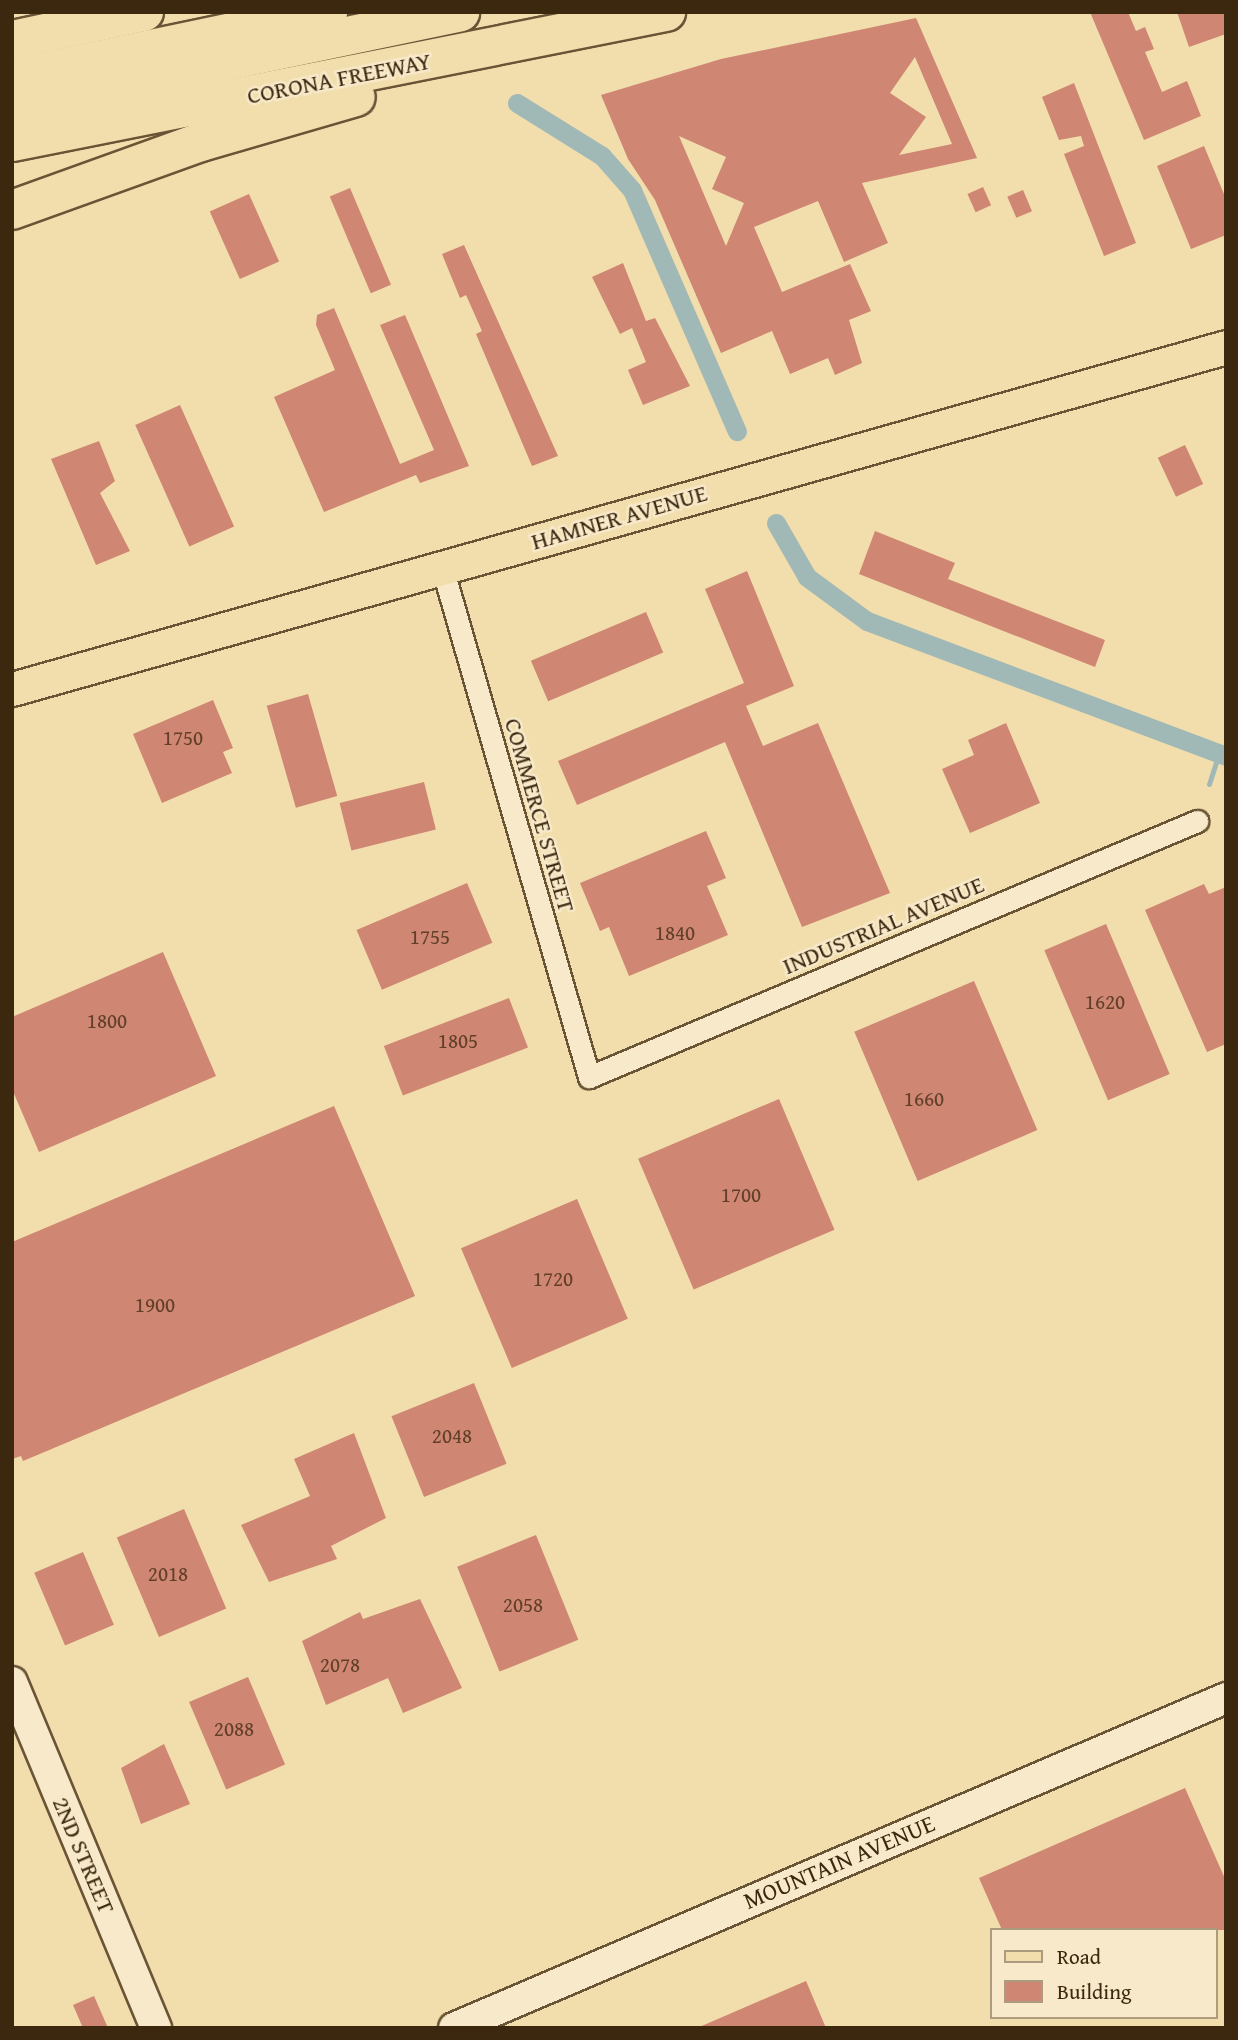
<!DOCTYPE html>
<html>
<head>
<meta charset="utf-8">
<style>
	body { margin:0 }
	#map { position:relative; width:1238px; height:2040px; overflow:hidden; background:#f2ddac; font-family:"Gentium Book Plus",serif }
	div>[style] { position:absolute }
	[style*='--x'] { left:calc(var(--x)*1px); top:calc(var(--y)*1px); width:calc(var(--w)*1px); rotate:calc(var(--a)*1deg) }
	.stream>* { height:5px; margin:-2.5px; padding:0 2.5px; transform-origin:2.5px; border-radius:2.5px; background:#a0b9b6 }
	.canal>* { height:19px; margin:-9.5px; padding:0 9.5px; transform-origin:9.5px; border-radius:9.5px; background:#a0b9b6 }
	.building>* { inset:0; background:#cf8672; transform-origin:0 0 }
	.roads { filter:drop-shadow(2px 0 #6a5436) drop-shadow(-2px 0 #6a5436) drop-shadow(0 2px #6a5436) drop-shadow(0 -2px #6a5436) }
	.minor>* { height:21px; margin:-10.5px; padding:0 10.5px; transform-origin:10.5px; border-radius:10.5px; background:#f7e9c9 }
	.secondary>* { height:30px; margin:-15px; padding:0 15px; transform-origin:15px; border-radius:15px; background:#f7e9c9 }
	.primary>* { height:33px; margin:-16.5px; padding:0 16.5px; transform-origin:16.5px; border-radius:16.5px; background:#f2ddac }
	.motorway>* { height:38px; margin:-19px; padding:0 19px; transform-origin:19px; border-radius:19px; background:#f2ddac }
	span { translate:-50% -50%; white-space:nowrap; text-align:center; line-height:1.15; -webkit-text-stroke:5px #f7e9c9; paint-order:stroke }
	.number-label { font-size:21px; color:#613f28 }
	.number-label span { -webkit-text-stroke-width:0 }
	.street-label { font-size:24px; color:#3c270f }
	.frame { position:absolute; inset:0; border:14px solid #3c270f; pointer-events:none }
	.legend { position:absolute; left:990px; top:1928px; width:228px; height:91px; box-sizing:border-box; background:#f7e9c9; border:2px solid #ac9b7f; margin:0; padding:9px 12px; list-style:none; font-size:21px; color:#3c270f }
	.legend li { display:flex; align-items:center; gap:14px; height:35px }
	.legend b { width:35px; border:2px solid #ac9b7f }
</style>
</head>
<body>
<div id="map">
	<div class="stream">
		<div style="--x:1209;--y:784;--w:32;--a:-72"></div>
	</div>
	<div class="canal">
		<div style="--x:517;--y:103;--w:100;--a:31.9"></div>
		<div style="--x:602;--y:156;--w:45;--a:48.6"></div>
		<div style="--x:632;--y:190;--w:263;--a:66.5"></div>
		<div style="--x:776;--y:523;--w:62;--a:60.1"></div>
		<div style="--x:807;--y:577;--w:74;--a:36.3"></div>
		<div style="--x:867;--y:621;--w:384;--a:20.6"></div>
	</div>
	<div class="building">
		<div style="clip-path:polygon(1090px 12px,1128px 12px,1136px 31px,1145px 27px,1154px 49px,1145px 52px,1162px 92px,1187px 81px,1201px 116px,1144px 140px)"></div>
		<div style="clip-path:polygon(1177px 12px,1226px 12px,1226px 34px,1189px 47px)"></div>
		<div style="clip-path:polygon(evenodd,916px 18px,977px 158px,862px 183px,888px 243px,844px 262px,818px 201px,754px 227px,782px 292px,850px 264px,871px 311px,849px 320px,862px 363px,835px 375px,828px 358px,790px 374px,772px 331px,721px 353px,655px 200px,628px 159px,601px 95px,721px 59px,916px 18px,915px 57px,952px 144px,899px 155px,926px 117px,890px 93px,915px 57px,916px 18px,679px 136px,726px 157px,712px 189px,744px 203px,726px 246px,679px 136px)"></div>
		<div style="clip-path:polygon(1074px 83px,1136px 243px,1104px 256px,1064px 154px,1084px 146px,1081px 136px,1059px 140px,1042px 97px)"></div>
		<div style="clip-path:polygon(1204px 146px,1226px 199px,1226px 235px,1191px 249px,1157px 166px)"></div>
		<div style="left:983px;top:187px;width:20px;height:17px;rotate:66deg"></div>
		<div style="left:350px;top:188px;width:105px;height:22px;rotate:67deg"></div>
		<div style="left:1023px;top:190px;width:23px;height:17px;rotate:67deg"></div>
		<div style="left:249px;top:194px;width:74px;height:43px;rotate:66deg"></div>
		<div style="clip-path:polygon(464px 245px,558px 456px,532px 466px,476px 334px,482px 331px,466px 295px,460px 298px,442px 254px)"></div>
		<div style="clip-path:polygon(623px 263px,646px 321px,655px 318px,690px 386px,643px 405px,628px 370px,646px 362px,632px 328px,620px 334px,592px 277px)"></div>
		<div style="clip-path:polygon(334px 308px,400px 464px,434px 450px,380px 325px,405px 315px,469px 466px,420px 483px,416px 475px,324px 512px,274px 397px,335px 370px,316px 325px,317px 315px)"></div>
		<div style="left:180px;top:405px;width:133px;height:49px;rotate:66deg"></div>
		<div style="clip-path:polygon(99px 441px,115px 481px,100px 493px,130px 551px,96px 565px,51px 459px)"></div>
		<div style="left:1185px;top:445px;width:43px;height:30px;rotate:65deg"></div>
		<div style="clip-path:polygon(875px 531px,955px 563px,948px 579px,1105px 640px,1095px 667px,859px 574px)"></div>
		<div style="clip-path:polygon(747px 571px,794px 686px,746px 706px,763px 746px,818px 723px,890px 893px,802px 927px,725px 742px,577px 805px,558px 761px,744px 683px,705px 589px)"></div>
		<div style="left:646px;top:612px;width:44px;height:125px;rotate:67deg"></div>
		<div style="left:308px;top:694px;width:106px;height:43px;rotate:74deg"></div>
		<div style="clip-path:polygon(213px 700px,233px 748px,223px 752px,232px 773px,162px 803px,133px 734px)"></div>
		<div style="clip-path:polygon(1006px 723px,1040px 803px,970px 833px,942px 769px,974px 755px,968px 740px)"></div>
		<div style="left:424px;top:782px;width:49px;height:87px;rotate:76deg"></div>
		<div style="clip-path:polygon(706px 831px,726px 878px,707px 886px,728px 935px,629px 976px,609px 927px,600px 931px,580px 883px)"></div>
		<div style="left:467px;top:883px;width:65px;height:120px;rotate:67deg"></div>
		<div style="clip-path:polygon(1204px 884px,1209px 894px,1226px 887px,1226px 1044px,1207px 1052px,1145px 910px)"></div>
		<div style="left:1106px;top:924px;width:163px;height:67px;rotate:67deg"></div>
		<div style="clip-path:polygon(163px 952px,216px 1076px,39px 1152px,12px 1089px,12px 1017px)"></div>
		<div style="left:974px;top:981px;width:162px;height:130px;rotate:67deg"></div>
		<div style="left:509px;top:998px;width:53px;height:134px;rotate:69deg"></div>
		<div style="left:779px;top:1099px;width:142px;height:153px;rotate:67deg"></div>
		<div style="clip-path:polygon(334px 1106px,415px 1296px,23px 1461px,21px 1456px,12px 1459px,12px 1242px)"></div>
		<div style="left:577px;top:1199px;width:130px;height:126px;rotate:67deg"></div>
		<div style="left:474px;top:1383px;width:87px;height:89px;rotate:68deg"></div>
		<div style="clip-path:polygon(354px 1433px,386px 1518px,331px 1546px,337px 1559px,269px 1582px,241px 1525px,310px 1496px,294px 1459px)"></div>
		<div style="left:184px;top:1509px;width:108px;height:73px;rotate:67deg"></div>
		<div style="left:536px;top:1535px;width:113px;height:85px;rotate:68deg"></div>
		<div style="left:83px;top:1552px;width:79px;height:53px;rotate:67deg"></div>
		<div style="clip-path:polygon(420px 1599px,462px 1688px,403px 1713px,388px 1678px,326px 1705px,302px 1641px,360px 1612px,363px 1619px)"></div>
		<div style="left:248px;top:1677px;width:95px;height:64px;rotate:67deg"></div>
		<div style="clip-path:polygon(164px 1744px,190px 1804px,141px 1824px,121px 1768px)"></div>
		<div style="clip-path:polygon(1185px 1788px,1226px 1881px,1226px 1930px,1002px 1930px,979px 1878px)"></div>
		<div style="clip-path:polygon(806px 1981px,826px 2028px,697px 2028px)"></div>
		<div style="clip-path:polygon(94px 1996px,108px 2028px,83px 2028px,73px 2005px)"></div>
	</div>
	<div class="roads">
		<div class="minor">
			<div style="--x:442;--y:567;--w:531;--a:73.92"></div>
			<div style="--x:589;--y:1077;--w:660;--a:-22.83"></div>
		</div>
		<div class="secondary">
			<div style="--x:12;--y:1682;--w:375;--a:67.4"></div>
			<div style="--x:454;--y:2028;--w:840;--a:-23.14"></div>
		</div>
		<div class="primary">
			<div style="--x:12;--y:689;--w:1261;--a:-15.73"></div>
		</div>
		<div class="motorway">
			<div style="--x:12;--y:40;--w:135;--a:-12"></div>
			<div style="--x:12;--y:78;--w:323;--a:-11.8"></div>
			<div style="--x:12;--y:106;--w:458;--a:-11.8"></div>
			<div style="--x:12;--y:142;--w:667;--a:-11.24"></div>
			<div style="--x:12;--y:210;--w:201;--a:-19.8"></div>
			<div style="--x:201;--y:142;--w:161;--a:-16.2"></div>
		</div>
	</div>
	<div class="number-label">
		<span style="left:183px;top:738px">1750</span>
		<span style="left:675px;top:933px">1840</span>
		<span style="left:430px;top:937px">1755</span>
		<span style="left:1105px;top:1002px">1620</span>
		<span style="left:107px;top:1021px">1800</span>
		<span style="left:458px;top:1041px">1805</span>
		<span style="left:924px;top:1099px">1660</span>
		<span style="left:741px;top:1195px">1700</span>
		<span style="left:553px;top:1279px">1720</span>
		<span style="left:155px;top:1305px">1900</span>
		<span style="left:452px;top:1436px">2048</span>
		<span style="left:168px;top:1574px">2018</span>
		<span style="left:523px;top:1605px">2058</span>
		<span style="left:340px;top:1665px">2078</span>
		<span style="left:234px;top:1729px">2088</span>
	</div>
	<div class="street-label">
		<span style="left:339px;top:78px;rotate:-11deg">CORONA FREEWAY</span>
		<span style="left:619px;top:517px;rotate:-16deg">HAMNER AVENUE</span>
		<span style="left:540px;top:815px;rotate:74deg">COMMERCE STREET</span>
		<span style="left:883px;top:925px;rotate:-23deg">INDUSTRIAL AVENUE</span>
		<span style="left:84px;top:1855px;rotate:67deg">2ND STREET</span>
		<span style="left:839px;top:1862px;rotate:-23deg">MOUNTAIN AVENUE</span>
	</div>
	<div class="frame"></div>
	<ul class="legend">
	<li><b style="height:9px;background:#f2ddac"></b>Road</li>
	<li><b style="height:19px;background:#cf8672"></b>Building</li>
	</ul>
</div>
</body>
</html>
